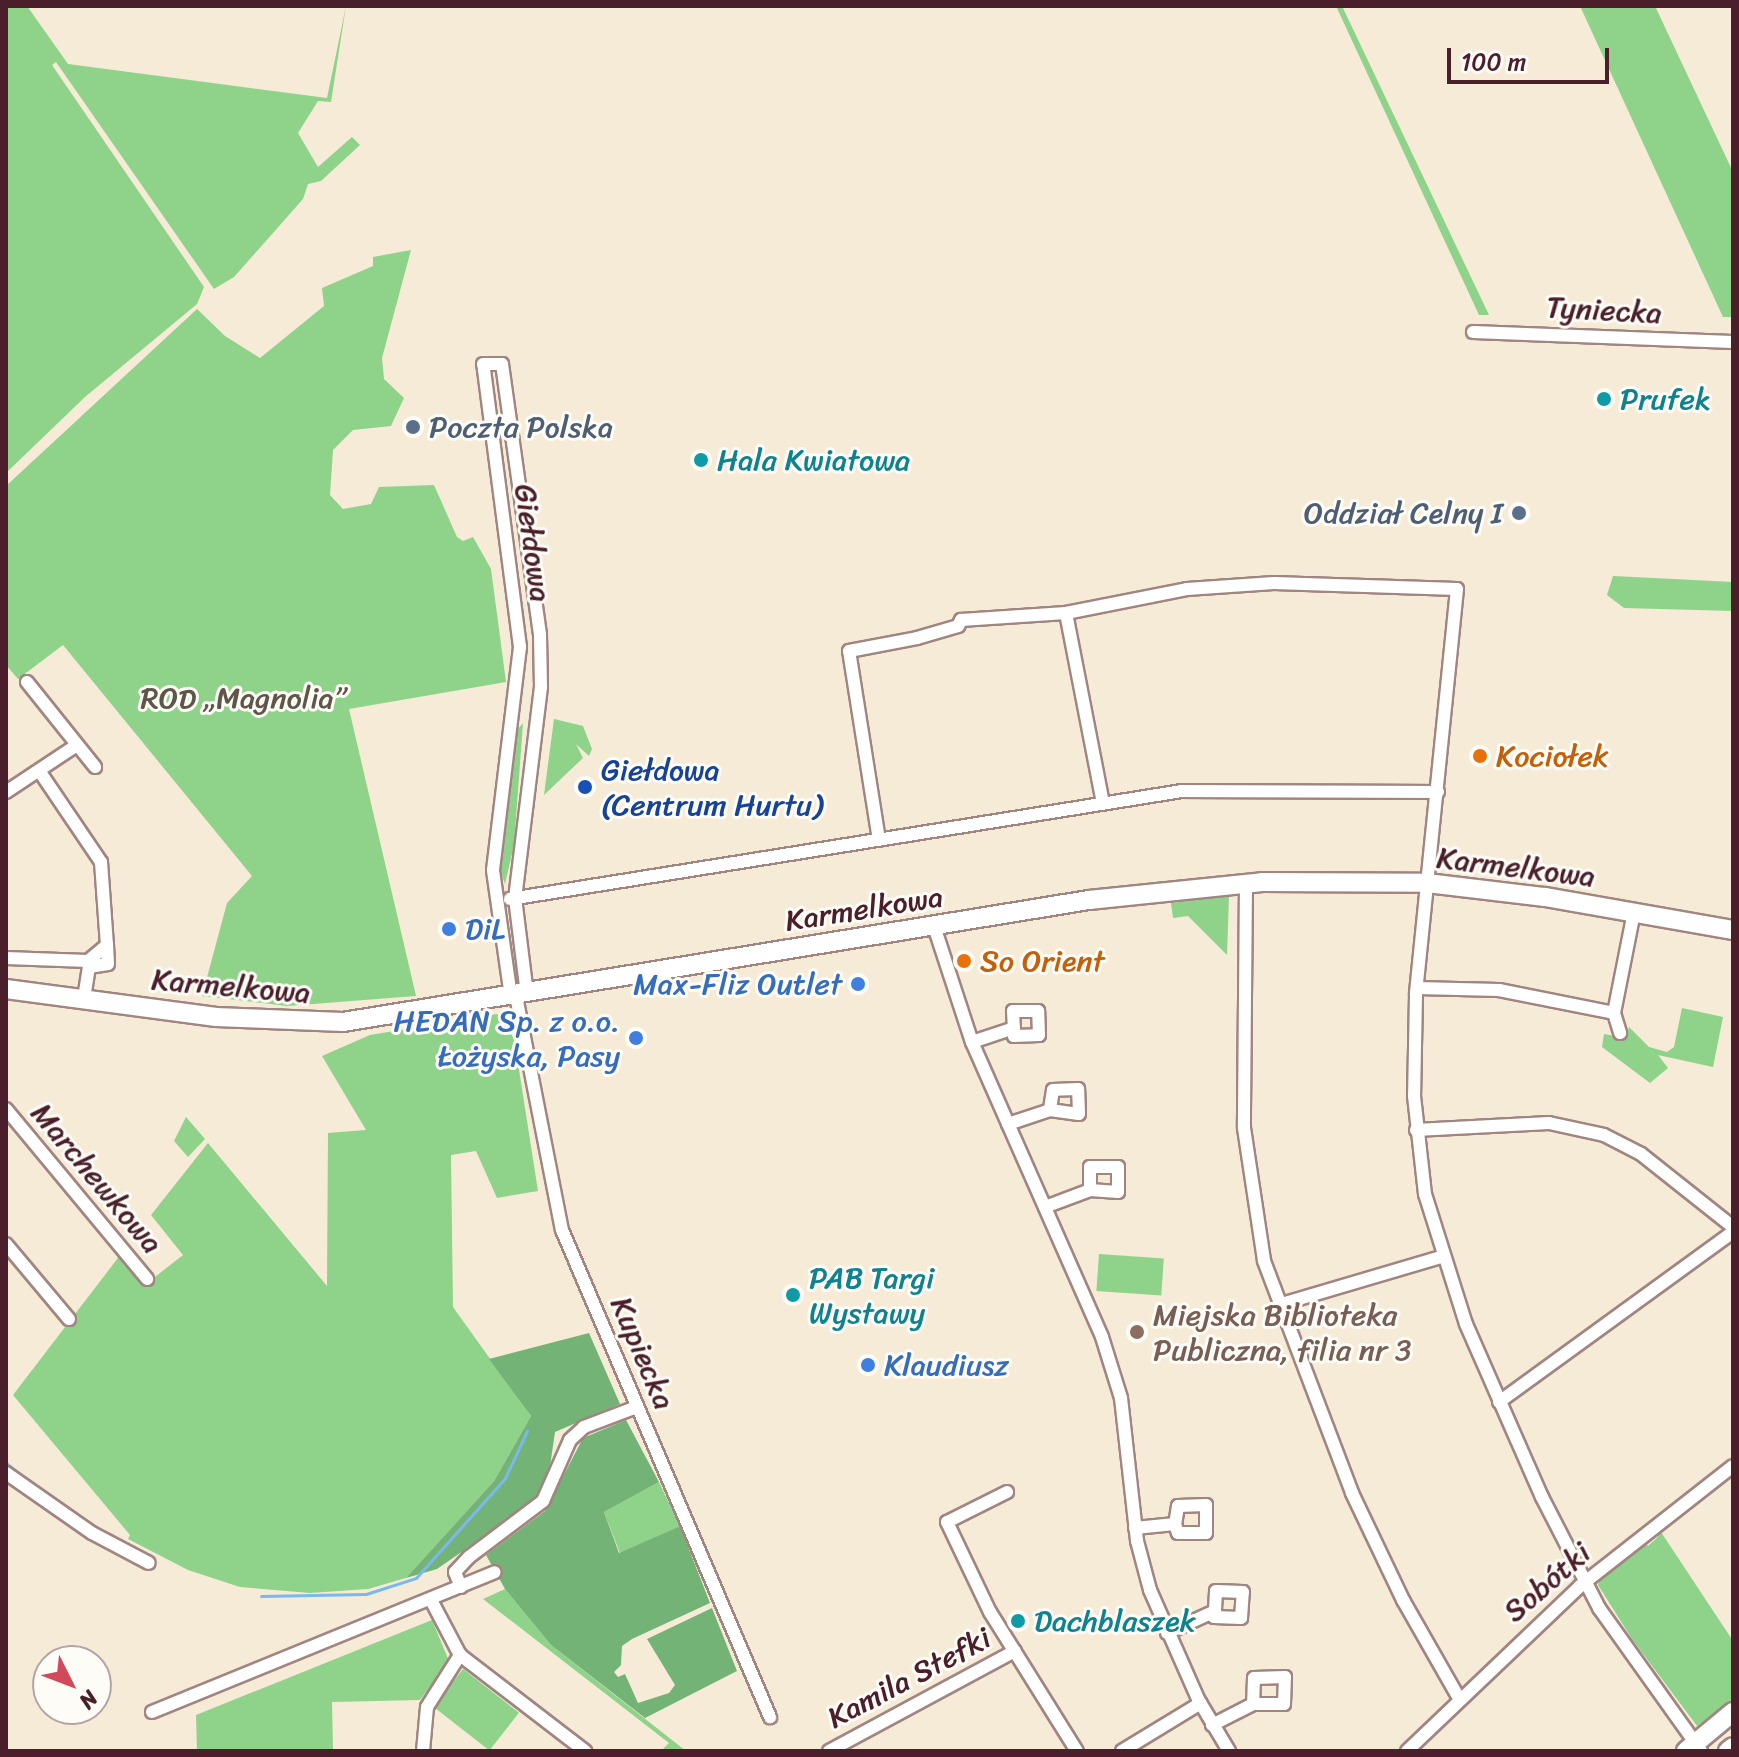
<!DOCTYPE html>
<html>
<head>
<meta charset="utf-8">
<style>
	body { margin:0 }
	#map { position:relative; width:1739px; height:1757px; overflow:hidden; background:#f6ebd7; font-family:Sriracha,sans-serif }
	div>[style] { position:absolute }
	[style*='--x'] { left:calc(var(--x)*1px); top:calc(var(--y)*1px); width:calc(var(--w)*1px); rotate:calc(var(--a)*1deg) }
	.green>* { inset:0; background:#8fd28a; transform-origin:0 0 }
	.forest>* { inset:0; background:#73b476 }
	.stream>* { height:3px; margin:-1.5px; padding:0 1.5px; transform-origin:1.5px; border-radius:1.5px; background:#7bb8ee }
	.roads { filter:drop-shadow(2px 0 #a08581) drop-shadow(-2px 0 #a08581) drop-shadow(0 2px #a08581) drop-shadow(0 -2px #a08581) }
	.street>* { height:12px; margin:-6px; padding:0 6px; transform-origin:6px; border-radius:6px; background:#fff }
	.secondary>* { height:18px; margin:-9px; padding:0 9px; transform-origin:9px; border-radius:9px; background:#fff }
	.dots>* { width:22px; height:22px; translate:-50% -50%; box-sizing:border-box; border:4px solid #fdfcf7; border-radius:50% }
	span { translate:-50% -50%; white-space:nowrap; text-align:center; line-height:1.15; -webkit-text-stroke:6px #fdfcf7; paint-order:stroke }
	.street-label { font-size:30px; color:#4a1f2b }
	.culture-label { font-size:30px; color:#0d838f }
	.left { translate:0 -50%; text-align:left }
	.service-label { font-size:30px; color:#4e5e75 }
	.right { translate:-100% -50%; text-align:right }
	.park-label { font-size:30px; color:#5f5548 }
	.food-label { font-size:30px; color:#c56008 }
	.transit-label { font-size:30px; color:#164399 }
	.shop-label { font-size:30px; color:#366cbe }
	.education-label { font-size:30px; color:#785e54 }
	.frame { position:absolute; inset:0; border:8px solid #4a1f2b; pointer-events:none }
	.north { position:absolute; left:32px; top:1645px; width:80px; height:80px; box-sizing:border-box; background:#fdfcf7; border:2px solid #b5a4a5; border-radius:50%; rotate:132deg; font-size:22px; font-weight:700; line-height:32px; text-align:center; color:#4a1f2b }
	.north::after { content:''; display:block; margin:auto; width:28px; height:36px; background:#d1495b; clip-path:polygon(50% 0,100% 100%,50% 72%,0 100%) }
	.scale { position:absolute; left:1447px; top:48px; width:162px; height:36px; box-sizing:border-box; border:4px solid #4a1f2b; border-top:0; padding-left:10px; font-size:24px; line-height:28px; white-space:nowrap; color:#4a1f2b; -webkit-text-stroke:6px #fdfcf7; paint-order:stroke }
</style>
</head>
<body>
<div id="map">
	<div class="green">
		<div style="clip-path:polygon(6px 6px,27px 6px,68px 64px,327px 98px,346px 6px,331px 102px,318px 101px,298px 133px,318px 167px,352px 137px,360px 145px,321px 181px,308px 184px,303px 199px,234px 277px,214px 289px,56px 62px,52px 65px,204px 287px,197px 304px,85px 397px,6px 473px)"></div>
		<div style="clip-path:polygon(1336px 6px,1342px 6px,1489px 315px,1479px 315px)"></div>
		<div style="clip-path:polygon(1580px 6px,1655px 6px,1733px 172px,1733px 317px,1723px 317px)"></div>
		<div style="clip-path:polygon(411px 250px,382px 358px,384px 379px,404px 398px,391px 426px,353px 430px,333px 450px,330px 495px,343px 509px,371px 504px,379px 487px,434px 485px,457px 537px,463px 541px,473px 537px,491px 569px,506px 682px,349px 709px,416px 996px,287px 1006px,202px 996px,227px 903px,252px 876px,63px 645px,18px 679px,6px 665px,6px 486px,197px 309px,225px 336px,260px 358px,324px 306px,322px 288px,373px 266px,373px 257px)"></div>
		<div style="clip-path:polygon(1613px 576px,1733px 582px,1733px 611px,1624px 608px,1607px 595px)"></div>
		<div style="clip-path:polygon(554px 719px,583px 726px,592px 749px,589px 756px,576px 744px,583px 758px,544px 795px)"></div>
		<div style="clip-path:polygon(523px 723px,514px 845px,505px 884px,500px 870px,501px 832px,517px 730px)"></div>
		<div style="clip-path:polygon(1229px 896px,1227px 955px,1188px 916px,1173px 918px,1171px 903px)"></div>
		<div style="clip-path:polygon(1682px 1008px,1723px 1017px,1713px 1067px,1658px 1055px,1668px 1068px,1650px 1083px,1602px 1047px,1604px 1034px,1626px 1038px,1629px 1027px,1649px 1047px,1667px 1052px,1674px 1047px)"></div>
		<div style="clip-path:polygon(497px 1014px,514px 1038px,538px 1191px,497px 1198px,476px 1151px,451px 1155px,453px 1307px,531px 1416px,494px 1481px,406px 1578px,368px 1589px,310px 1593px,240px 1587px,188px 1570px,128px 1539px,130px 1535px,13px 1395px,121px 1254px,146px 1284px,183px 1255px,151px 1215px,208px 1143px,327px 1286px,328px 1133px,366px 1130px,322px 1056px,370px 1035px)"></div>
		<div style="clip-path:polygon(186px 1117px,205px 1139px,188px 1157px,174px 1141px)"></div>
		<div style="left:1099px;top:1254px;width:65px;height:37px;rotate:4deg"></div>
		<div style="clip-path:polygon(659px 1482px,680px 1526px,620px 1553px,604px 1512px)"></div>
		<div style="clip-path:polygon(1659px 1529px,1733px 1641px,1733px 1700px,1697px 1726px,1632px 1639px,1598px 1585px,1601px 1577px,1645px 1541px,1648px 1546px,1658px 1537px)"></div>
		<div style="clip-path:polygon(505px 1589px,551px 1645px,686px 1751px,661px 1751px,669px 1743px,483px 1599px)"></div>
		<div style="clip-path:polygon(432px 1620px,449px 1661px,420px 1700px,332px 1702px,333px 1751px,197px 1751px,196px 1715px)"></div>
		<div style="left:463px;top:1669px;width:71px;height:48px;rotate:38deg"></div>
	</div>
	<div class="forest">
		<div style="clip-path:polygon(589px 1333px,620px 1404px,555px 1432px,548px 1480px,535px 1501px,437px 1569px,406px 1578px,494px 1481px,531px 1416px,489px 1359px)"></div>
		<div style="clip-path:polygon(626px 1420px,659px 1482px,604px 1512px,619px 1553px,680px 1526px,710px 1603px,632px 1639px,622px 1646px,621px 1665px,614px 1672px,618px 1677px,625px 1674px,638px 1703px,669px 1693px,675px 1685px,647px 1639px,712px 1608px,737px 1671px,645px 1718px,551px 1645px,505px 1589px,486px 1555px,545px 1511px,583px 1438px)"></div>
	</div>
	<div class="stream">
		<div style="--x:6;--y:1463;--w:28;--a:39"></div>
		<div style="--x:86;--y:1522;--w:58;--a:27.9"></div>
		<div style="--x:261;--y:1596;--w:105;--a:-1.1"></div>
		<div style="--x:366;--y:1594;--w:52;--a:-17.7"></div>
		<div style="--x:416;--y:1578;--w:134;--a:-48.3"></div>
		<div style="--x:505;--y:1478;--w:52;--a:-64.9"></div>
	</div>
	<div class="roads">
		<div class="street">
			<div style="--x:1473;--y:332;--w:260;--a:2.2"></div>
			<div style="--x:1066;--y:613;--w:194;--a:79"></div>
			<div style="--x:27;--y:682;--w:109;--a:51.3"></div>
			<div style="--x:40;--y:772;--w:109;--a:55.9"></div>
			<div style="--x:101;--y:862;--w:83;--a:85.9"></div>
			<div style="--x:107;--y:945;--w:25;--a:140"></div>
			<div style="--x:6;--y:792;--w:85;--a:-33.5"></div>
			<div style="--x:879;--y:840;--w:191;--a:-99"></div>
			<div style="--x:849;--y:651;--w:69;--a:-10.8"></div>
			<div style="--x:917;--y:638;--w:43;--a:-16.3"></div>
			<div style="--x:958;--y:626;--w:7;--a:-63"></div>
			<div style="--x:961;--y:620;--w:105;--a:-3.8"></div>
			<div style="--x:1066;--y:613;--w:123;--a:-11.2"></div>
			<div style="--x:1187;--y:589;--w:87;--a:-3.9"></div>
			<div style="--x:1274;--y:583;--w:183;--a:1.9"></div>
			<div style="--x:1457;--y:589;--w:408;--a:95.8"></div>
			<div style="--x:1416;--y:995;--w:101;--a:91.1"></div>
			<div style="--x:1414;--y:1096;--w:99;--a:83.6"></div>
			<div style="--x:1425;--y:1194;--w:136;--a:72.5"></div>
			<div style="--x:1466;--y:1324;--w:189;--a:66.3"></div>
			<div style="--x:1542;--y:1497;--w:125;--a:62.8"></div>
			<div style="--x:1599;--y:1608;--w:176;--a:54.5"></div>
			<div style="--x:1246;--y:883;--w:245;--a:90.5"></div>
			<div style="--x:1244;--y:1128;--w:134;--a:81.4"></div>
			<div style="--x:1264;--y:1261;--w:248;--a:69.2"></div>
			<div style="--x:1352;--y:1493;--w:119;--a:64.5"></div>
			<div style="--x:1403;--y:1600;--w:113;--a:60.3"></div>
			<div style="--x:510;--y:899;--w:681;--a:-9.13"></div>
			<div style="--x:1182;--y:791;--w:256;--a:0.2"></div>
			<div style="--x:934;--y:926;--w:122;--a:71.9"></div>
			<div style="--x:972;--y:1042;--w:322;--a:66.2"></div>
			<div style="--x:1102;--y:1337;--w:64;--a:72.7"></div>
			<div style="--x:1121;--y:1398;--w:144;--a:83.6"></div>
			<div style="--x:1137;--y:1541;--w:51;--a:75.1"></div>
			<div style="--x:1150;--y:1590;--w:119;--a:66.2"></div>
			<div style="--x:1198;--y:1699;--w:61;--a:59.2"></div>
			<div style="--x:6;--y:958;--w:82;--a:2.1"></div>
			<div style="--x:88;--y:961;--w:6;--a:81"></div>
			<div style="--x:89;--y:967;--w:19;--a:-9"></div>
			<div style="--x:108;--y:964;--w:19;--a:-93"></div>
			<div style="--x:1417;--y:988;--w:82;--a:1.4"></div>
			<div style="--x:1499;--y:990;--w:117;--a:11.3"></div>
			<div style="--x:1614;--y:1013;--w:103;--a:-78.8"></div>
			<div style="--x:85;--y:992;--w:25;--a:-81"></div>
			<div style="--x:516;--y:996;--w:238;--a:78.9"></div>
			<div style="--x:562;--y:1230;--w:530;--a:66.87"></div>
			<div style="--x:511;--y:997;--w:128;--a:-98.1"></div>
			<div style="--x:493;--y:870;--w:225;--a:-83.1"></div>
			<div style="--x:520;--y:647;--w:285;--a:-97.4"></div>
			<div style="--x:483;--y:364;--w:19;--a:0"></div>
			<div style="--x:502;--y:364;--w:274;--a:82"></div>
			<div style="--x:540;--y:635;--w:52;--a:88.9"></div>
			<div style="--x:541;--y:687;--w:213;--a:97"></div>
			<div style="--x:515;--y:898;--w:97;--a:82.9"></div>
			<div style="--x:1614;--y:1013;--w:21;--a:73"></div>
			<div style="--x:972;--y:1042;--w:44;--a:-18.4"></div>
			<div style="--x:1014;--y:1028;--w:8;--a:90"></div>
			<div style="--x:1014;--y:1036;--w:25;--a:-2"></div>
			<div style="--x:1039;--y:1035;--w:24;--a:-92"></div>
			<div style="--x:1038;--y:1011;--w:25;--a:180"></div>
			<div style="--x:1013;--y:1011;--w:17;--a:87"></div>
			<div style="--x:6;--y:1109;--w:221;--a:50.3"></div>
			<div style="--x:1008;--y:1124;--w:44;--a:-18.4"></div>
			<div style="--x:1050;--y:1110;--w:29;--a:8"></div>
			<div style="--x:1079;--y:1114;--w:25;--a:-92"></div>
			<div style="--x:1078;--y:1089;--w:25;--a:178"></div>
			<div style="--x:1053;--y:1090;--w:20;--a:99"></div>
			<div style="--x:1416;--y:1130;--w:133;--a:-3"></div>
			<div style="--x:1549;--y:1123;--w:56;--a:12.3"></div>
			<div style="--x:1604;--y:1135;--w:42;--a:27.2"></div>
			<div style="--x:1641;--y:1154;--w:117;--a:38.4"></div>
			<div style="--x:1045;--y:1207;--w:48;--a:-20.7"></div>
			<div style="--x:1090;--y:1190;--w:28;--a:4"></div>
			<div style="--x:1118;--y:1192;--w:25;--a:-90"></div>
			<div style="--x:1118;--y:1167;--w:28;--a:180"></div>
			<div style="--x:1090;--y:1167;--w:23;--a:90"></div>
			<div style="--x:6;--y:1244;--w:98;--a:50"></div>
			<div style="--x:1278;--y:1305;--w:170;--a:-16.4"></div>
			<div style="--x:1499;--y:1402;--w:289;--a:-36"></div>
			<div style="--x:6;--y:1473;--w:105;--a:34.9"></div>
			<div style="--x:92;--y:1533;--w:64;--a:27.8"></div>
			<div style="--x:1007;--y:1492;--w:67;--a:153.4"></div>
			<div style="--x:947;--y:1522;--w:100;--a:64.5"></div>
			<div style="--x:990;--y:1612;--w:164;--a:58"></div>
			<div style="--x:1135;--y:1528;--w:40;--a:-5.7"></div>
			<div style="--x:1175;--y:1524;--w:9;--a:72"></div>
			<div style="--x:1178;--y:1533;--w:28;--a:0"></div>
			<div style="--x:1206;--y:1533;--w:28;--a:-90"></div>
			<div style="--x:1206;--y:1505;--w:28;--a:178"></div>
			<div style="--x:1178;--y:1506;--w:18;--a:99"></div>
			<div style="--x:461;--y:1587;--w:16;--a:-112"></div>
			<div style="--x:455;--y:1572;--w:21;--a:-47"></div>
			<div style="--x:469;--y:1557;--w:93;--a:-37.1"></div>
			<div style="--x:543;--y:1501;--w:67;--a:-66.1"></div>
			<div style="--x:570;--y:1440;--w:19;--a:-43"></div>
			<div style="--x:584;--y:1427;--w:57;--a:-20.7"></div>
			<div style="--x:431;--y:1600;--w:62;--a:62.2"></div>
			<div style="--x:460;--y:1655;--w:158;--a:37.5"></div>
			<div style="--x:1167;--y:1633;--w:53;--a:-24.6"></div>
			<div style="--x:1215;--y:1611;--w:6;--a:99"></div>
			<div style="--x:1214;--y:1617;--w:27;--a:2"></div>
			<div style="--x:1241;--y:1618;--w:26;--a:-86"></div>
			<div style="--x:1243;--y:1592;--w:27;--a:-178"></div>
			<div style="--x:1216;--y:1591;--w:20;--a:93"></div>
			<div style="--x:152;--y:1712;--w:370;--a:-22.2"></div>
			<div style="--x:1212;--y:1725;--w:46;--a:-27.1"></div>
			<div style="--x:1253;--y:1704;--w:31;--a:0"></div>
			<div style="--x:1284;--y:1704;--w:27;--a:-88"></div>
			<div style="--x:1285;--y:1677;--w:31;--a:178"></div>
			<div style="--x:1254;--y:1678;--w:26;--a:92"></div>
			<div style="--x:423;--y:1751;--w:44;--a:-84.8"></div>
			<div style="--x:427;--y:1707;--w:62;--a:-57.6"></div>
			<div style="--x:829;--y:1751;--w:211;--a:-28.3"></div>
			<div style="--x:1122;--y:1751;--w:92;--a:-31.3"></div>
			<div style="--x:1407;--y:1751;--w:239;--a:-43.6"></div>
			<div style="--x:1580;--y:1586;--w:194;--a:-38.1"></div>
		</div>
		<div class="secondary">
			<div style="--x:6;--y:989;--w:212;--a:7.6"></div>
			<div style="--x:216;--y:1017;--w:127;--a:2.3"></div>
			<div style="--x:343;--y:1022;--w:756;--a:-9.29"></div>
			<div style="--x:1089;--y:900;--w:174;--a:-5.9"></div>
			<div style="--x:1262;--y:882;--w:165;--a:0.3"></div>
			<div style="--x:1427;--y:883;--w:119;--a:6.8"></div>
			<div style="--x:1545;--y:897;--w:191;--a:10"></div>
			<div style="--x:1686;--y:1751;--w:61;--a:-39.7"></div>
			<div style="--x:1728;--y:1751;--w:6;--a:-39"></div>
		</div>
	</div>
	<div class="dots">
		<div style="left:1604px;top:399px;background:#0f9aa8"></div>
		<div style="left:413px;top:427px;background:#5c6f8a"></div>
		<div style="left:701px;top:460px;background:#0f9aa8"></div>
		<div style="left:1519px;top:513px;background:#5c6f8a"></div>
		<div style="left:1480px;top:756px;background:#e8710a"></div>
		<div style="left:585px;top:787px;background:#1a4fb4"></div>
		<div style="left:449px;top:929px;background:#3f7fe0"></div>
		<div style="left:964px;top:961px;background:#e8710a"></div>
		<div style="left:858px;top:984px;background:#3f7fe0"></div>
		<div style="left:636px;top:1038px;background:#3f7fe0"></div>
		<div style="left:793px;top:1295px;background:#0f9aa8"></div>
		<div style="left:1137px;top:1332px;background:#8d6e63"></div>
		<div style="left:868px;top:1365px;background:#3f7fe0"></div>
		<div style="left:1018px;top:1621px;background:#0f9aa8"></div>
	</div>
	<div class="street-label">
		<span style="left:1604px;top:310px;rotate:3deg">Tyniecka</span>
		<span style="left:533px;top:543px;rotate:82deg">Giełdowa</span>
		<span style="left:1516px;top:867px;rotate:7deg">Karmelkowa</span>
		<span style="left:864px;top:909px;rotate:-9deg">Karmelkowa</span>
		<span style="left:231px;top:986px;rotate:5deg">Karmelkowa</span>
		<span style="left:97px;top:1178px;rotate:50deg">Marchewkowa</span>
		<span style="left:643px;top:1353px;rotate:67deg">Kupiecka</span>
		<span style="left:1547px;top:1582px;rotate:-41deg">Sobótki</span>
		<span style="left:909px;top:1678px;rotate:-28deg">Kamila Stefki</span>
	</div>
	<div class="culture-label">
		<span class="left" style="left:1620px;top:399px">Prufek</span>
		<span class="left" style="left:717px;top:460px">Hala Kwiatowa</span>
		<span class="left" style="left:809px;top:1295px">PAB Targi<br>Wystawy</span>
		<span class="left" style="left:1034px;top:1621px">Dachblaszek</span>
	</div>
	<div class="service-label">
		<span class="left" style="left:429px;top:427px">Poczta Polska</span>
		<span class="right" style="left:1503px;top:513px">Oddział Celny I</span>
	</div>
	<div class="park-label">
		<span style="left:243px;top:698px">ROD „Magnolia”</span>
	</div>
	<div class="food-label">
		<span class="left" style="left:1496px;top:756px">Kociołek</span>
		<span class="left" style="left:980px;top:961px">So Orient</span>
	</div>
	<div class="transit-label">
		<span class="left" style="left:601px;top:787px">Giełdowa<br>(Centrum Hurtu)</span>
	</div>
	<div class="shop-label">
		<span class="left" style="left:465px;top:929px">DiL</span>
		<span class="right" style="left:842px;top:984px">Max-Fliz Outlet</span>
		<span class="right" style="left:620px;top:1038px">HEDAN Sp. z o.o.<br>Łożyska, Pasy</span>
		<span class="left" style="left:884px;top:1365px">Klaudiusz</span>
	</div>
	<div class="education-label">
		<span class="left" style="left:1153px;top:1332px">Miejska Biblioteka<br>Publiczna, filia nr 3</span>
	</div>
	<div class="frame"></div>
	<div class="north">N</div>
	<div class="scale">100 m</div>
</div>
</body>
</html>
